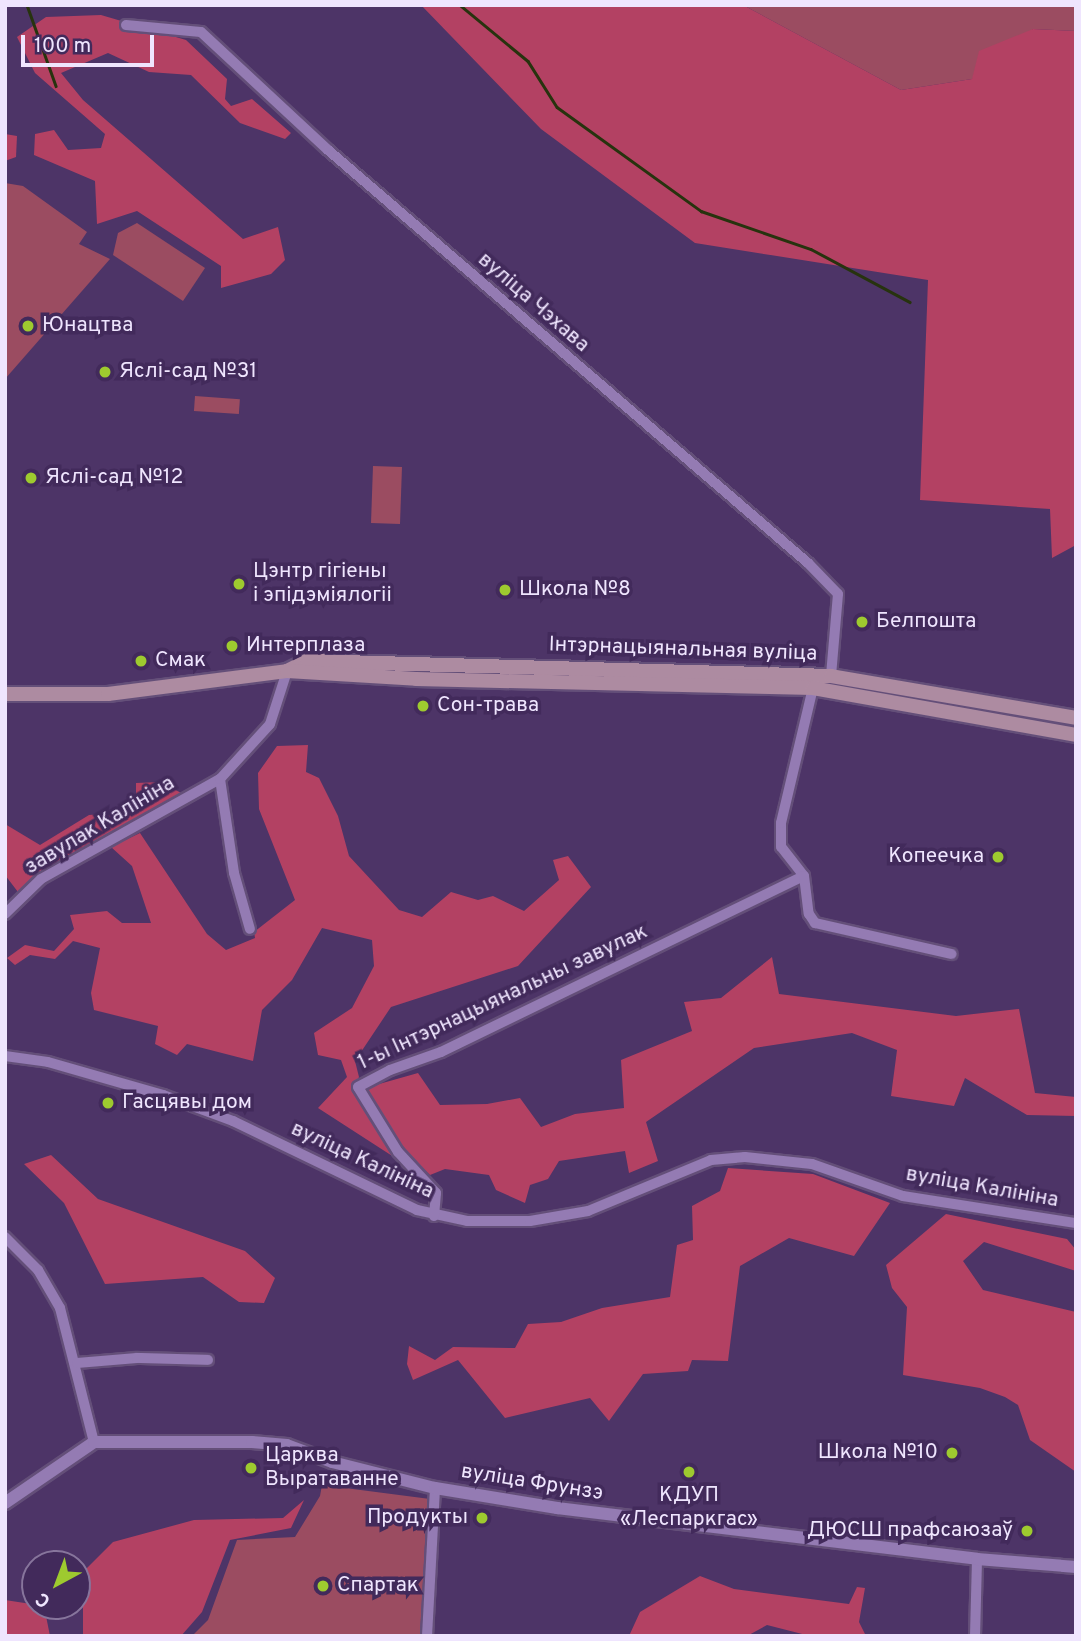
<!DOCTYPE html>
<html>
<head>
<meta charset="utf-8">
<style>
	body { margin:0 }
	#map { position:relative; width:1081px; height:1641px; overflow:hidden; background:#4d3467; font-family:Overpass,sans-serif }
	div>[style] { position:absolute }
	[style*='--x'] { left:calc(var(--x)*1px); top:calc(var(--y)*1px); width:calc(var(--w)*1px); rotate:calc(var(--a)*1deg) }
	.green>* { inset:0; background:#9b4c61; transform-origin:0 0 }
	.forest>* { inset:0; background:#b34163 }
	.stream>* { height:2.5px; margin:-1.25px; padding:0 1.25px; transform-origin:1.25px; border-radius:1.25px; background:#27330e }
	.roads { filter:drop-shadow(2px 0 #644f79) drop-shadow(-2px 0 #644f79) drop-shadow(0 2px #644f79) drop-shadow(0 -2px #644f79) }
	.minor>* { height:10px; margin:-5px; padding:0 5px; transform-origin:5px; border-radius:5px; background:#947bb3 }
	.tertiary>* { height:12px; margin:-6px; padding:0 6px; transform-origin:6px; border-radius:6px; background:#947bb3 }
	.secondary>* { height:14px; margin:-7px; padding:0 7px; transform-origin:7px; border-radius:7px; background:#ad8ba1 }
	.dots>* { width:19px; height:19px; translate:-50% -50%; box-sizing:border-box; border:4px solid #422a5b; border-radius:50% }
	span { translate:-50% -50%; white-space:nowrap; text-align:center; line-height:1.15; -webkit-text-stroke:7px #422a5b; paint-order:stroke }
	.street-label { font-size:21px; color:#efe5fe }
	.poi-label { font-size:21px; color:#efe5fe }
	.left { translate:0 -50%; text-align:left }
	.right { translate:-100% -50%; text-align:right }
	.frame { position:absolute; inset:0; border:7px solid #efe5fe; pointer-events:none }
	.north { position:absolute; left:21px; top:1550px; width:70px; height:70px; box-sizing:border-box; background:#422a5b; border:2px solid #87759c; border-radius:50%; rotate:221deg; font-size:19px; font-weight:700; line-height:28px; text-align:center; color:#efe5fe }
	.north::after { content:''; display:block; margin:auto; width:24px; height:32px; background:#9eca2f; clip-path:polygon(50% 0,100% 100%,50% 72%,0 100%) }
	.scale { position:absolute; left:21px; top:35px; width:133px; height:32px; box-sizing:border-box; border:4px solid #efe5fe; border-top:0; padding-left:9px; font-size:21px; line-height:24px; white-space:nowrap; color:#efe5fe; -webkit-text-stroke:5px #422a5b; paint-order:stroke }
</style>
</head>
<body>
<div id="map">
	<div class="green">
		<div style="clip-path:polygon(743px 5px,1076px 5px,1076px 31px,1033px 29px,972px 79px,901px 90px)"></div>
		<div style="clip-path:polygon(5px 183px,23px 186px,87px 232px,79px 244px,110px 259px,5px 379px)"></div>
		<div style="clip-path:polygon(137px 223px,205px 268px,183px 301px,113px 255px,118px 233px)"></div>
		<div style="left:195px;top:396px;width:45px;height:15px;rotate:4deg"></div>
		<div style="left:373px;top:466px;width:29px;height:57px;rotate:2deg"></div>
		<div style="clip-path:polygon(322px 1485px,430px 1499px,423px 1636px,192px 1636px,208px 1620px,237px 1540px,295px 1537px,320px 1496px)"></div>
	</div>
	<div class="forest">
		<div style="clip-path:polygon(421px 5px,743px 5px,901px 90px,972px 79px,979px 51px,1033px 29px,1076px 31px,1076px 545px,1052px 558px,1050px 509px,920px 500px,928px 280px,695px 243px,541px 129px)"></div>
		<div style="clip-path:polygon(101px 15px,186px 40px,227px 79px,225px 99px,231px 106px,252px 99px,291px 133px,285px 139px,240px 123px,191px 75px,149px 72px,108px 53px,61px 73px,83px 100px,243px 239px,278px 227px,285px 260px,271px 274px,221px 288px,221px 266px,137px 211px,97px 224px,95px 181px,34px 155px,35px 134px,54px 130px,68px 150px,101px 148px,105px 134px,35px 73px,17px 37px,46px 17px)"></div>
		<div style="clip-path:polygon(5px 134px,17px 136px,16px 157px,5px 161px)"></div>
		<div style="clip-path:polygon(308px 745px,306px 772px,319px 778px,338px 816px,349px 856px,399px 910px,422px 917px,451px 892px,478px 900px,493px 896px,524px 911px,559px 880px,553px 860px,568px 856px,591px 887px,518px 966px,391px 1007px,355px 1061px,359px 1077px,353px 1090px,400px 1161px,318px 1108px,347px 1077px,341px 1060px,318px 1055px,314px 1033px,352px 1008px,374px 966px,372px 940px,322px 928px,292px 980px,262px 1010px,253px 1061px,187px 1044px,177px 1055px,155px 1044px,158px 1026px,94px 1010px,91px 993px,100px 948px,73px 941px,55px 959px,30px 955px,15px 965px,7px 958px,25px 945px,54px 951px,74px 929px,70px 915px,107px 911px,122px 923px,151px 923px,132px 866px,111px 847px,140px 833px,207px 934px,226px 950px,255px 938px,254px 932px,295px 900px,259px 809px,258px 773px,277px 746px)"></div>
		<div style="clip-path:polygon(161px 782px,183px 794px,40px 873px,18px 892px,5px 875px,5px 824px,40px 845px,89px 815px,136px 811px,136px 783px)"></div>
		<div style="clip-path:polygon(772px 957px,779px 994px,956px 1016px,1019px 1009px,1035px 1093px,1076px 1097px,1076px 1116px,1027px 1115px,965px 1078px,954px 1106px,891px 1096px,897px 1050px,852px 1033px,754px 1048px,646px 1122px,658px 1161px,629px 1173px,625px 1151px,559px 1161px,548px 1179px,530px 1185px,525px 1203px,496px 1190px,489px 1175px,445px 1169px,430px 1175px,403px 1150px,365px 1088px,418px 1073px,440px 1105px,487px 1104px,520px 1098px,541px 1127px,575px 1114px,624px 1108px,621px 1060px,692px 1031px,684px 1002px,721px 998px)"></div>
		<div style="clip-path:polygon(51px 1155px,98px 1199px,245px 1251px,275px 1278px,264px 1303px,239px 1302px,203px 1277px,105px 1284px,64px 1203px,24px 1164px)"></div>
		<div style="clip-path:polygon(728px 1168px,813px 1174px,890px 1203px,854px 1256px,789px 1238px,740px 1266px,728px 1361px,692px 1360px,688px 1371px,643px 1374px,609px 1421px,590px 1398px,505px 1418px,458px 1360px,413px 1380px,407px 1364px,409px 1346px,435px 1360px,453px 1347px,515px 1348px,528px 1324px,561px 1322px,602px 1308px,670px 1297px,677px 1245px,693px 1240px,692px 1206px,720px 1191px)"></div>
		<div style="clip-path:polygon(946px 1214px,1067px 1239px,1076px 1250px,1076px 1271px,984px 1242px,963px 1261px,983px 1290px,1076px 1312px,1076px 1472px,1030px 1440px,1018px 1405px,1005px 1397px,980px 1388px,903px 1375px,907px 1307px,892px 1288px,886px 1265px)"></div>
		<div style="clip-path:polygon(304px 1500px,291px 1528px,230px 1540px,202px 1612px,181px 1636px,83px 1636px,83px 1572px,113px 1542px,194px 1520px,283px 1518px)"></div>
		<div style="clip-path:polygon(700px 1576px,734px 1589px,849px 1604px,857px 1587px,865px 1588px,859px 1622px,866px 1636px,810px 1636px,767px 1625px,747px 1636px,629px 1636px,640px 1612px)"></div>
		<div style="clip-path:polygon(5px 1600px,44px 1606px,50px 1636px,5px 1636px)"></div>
	</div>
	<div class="stream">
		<div style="--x:27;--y:5;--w:86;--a:70.3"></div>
		<div style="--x:460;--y:5;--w:88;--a:39.5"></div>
		<div style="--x:528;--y:61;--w:54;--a:57.8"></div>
		<div style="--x:557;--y:107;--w:178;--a:35.8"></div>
		<div style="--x:701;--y:211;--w:116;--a:19.1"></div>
		<div style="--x:811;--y:249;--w:112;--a:28.2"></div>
	</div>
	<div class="roads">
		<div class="minor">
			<div style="--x:126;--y:25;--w:75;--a:5.3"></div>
			<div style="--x:201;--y:32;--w:173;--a:42.9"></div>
			<div style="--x:328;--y:150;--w:633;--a:40.71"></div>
			<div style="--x:808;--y:563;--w:43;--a:45.9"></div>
			<div style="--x:838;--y:594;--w:82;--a:94.9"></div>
			<div style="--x:220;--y:779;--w:95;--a:81.5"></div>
			<div style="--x:234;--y:873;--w:58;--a:74.1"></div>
			<div style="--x:804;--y:876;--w:37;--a:-128"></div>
			<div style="--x:781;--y:847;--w:24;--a:-90"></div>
			<div style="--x:781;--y:823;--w:139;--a:-76.7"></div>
			<div style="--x:5;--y:914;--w:50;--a:-44.2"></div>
			<div style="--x:41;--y:879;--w:205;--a:-29.2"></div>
			<div style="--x:220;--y:779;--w:74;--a:-47.7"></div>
			<div style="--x:270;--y:724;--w:56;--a:-72.2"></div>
			<div style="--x:5;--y:1056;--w:43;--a:7.9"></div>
			<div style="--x:48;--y:1062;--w:120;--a:16"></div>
			<div style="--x:163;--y:1095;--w:75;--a:20.4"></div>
			<div style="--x:233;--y:1121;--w:204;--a:25.8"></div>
			<div style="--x:417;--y:1210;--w:51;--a:12.4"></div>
			<div style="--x:467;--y:1221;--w:63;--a:0"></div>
			<div style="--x:530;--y:1221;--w:59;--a:-9.8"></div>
			<div style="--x:588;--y:1211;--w:133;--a:-22.5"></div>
			<div style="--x:711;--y:1160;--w:34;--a:-5"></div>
			<div style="--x:745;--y:1157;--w:67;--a:6"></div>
			<div style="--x:812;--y:1164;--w:96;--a:19.4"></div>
			<div style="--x:903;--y:1196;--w:175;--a:8.9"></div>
			<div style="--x:434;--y:1216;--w:23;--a:-85"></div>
			<div style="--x:436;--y:1193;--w:56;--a:-132.8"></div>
			<div style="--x:398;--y:1152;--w:76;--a:-121.6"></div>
			<div style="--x:358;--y:1087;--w:36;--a:-28"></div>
			<div style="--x:390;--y:1070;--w:54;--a:-19.4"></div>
			<div style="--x:441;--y:1052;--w:403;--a:-25.9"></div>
			<div style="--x:804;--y:876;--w:38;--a:83"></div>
			<div style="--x:809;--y:914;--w:11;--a:56"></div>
			<div style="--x:815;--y:923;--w:140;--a:12.8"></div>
			<div style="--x:5;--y:1237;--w:47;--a:45"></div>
			<div style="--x:38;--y:1270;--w:44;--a:59.9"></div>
			<div style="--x:60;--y:1308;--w:138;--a:75.8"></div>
			<div style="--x:77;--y:1363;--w:60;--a:-4.8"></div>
			<div style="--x:137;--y:1358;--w:71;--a:1.6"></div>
			<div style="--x:427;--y:1636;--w:148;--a:-86.9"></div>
			<div style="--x:975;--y:1636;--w:77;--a:-88.5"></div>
		</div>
		<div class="tertiary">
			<div style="--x:5;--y:1503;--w:108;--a:-34.4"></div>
			<div style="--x:94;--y:1442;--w:158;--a:0"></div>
			<div style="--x:252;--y:1442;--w:35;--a:5"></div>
			<div style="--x:287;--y:1445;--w:48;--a:20.7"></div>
			<div style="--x:332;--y:1462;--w:106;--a:14.2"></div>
			<div style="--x:435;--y:1488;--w:124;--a:9.3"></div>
			<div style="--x:557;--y:1508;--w:423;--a:6.9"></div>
			<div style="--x:977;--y:1559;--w:99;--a:4.6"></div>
		</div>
		<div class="secondary">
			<div style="--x:287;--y:671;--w:22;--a:-27"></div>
			<div style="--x:307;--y:661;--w:524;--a:1.64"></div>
			<div style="--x:831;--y:676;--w:249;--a:9.7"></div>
			<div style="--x:5;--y:694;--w:103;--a:0"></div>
			<div style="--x:108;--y:694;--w:180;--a:-7.3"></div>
			<div style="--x:287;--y:671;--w:129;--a:3.5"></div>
			<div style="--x:416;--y:679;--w:397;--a:1.3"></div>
			<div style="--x:813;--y:688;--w:267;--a:10.1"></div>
		</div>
	</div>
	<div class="dots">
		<div style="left:28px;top:326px;background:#9eca2f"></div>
		<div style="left:105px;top:372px;background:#9eca2f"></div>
		<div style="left:31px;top:478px;background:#9eca2f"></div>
		<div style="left:239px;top:584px;background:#9eca2f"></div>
		<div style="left:505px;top:590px;background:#9eca2f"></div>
		<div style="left:862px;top:622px;background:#9eca2f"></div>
		<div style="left:232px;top:646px;background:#9eca2f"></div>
		<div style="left:141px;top:661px;background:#9eca2f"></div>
		<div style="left:423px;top:706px;background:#9eca2f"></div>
		<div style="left:998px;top:857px;background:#9eca2f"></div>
		<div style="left:108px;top:1103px;background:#9eca2f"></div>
		<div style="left:952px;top:1453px;background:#9eca2f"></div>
		<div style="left:251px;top:1468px;background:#9eca2f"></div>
		<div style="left:689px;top:1472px;background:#9eca2f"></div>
		<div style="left:482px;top:1518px;background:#9eca2f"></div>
		<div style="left:1027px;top:1531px;background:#9eca2f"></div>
		<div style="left:323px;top:1586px;background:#9eca2f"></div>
	</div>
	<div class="street-label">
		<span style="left:533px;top:303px;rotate:41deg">вуліца Чэхава</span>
		<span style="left:683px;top:650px;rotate:2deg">Інтэрнацыянальная вуліца</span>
		<span style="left:100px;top:826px;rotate:-31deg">завулак Калініна</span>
		<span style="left:503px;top:998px;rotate:-25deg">1-ы Інтэрнацыянальны завулак</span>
		<span style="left:362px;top:1161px;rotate:25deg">вуліца Калініна</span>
		<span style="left:982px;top:1188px;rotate:10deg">вуліца Калініна</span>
		<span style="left:532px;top:1483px;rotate:9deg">вуліца Фрунзэ</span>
	</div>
	<div class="poi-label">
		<span class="left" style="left:42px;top:326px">Юнацтва</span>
		<span class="left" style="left:119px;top:372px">Яслі-сад №31</span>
		<span class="left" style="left:45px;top:478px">Яслі-сад №12</span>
		<span class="left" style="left:253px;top:584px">Цэнтр гігіены<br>і эпідэміялогіі</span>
		<span class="left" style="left:519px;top:590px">Школа №8</span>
		<span class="left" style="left:876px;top:622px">Белпошта</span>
		<span class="left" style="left:246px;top:646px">Интерплаза</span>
		<span class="left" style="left:155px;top:661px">Смак</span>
		<span class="left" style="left:437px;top:706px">Сон-трава</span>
		<span class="right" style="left:984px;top:857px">Копеечка</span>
		<span class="left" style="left:122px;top:1103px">Гасцявы дом</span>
		<span class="right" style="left:938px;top:1453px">Школа №10</span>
		<span class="left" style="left:265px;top:1468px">Царква<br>Выратаванне</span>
		<span style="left:689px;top:1508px">КДУП<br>«Леспаркгас»</span>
		<span class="right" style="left:468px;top:1518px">Продукты</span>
		<span class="right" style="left:1013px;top:1531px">ДЮСШ прафсаюзаў</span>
		<span class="left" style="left:337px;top:1586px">Спартак</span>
	</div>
	<div class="frame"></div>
	<div class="north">С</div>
	<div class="scale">100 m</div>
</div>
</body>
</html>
